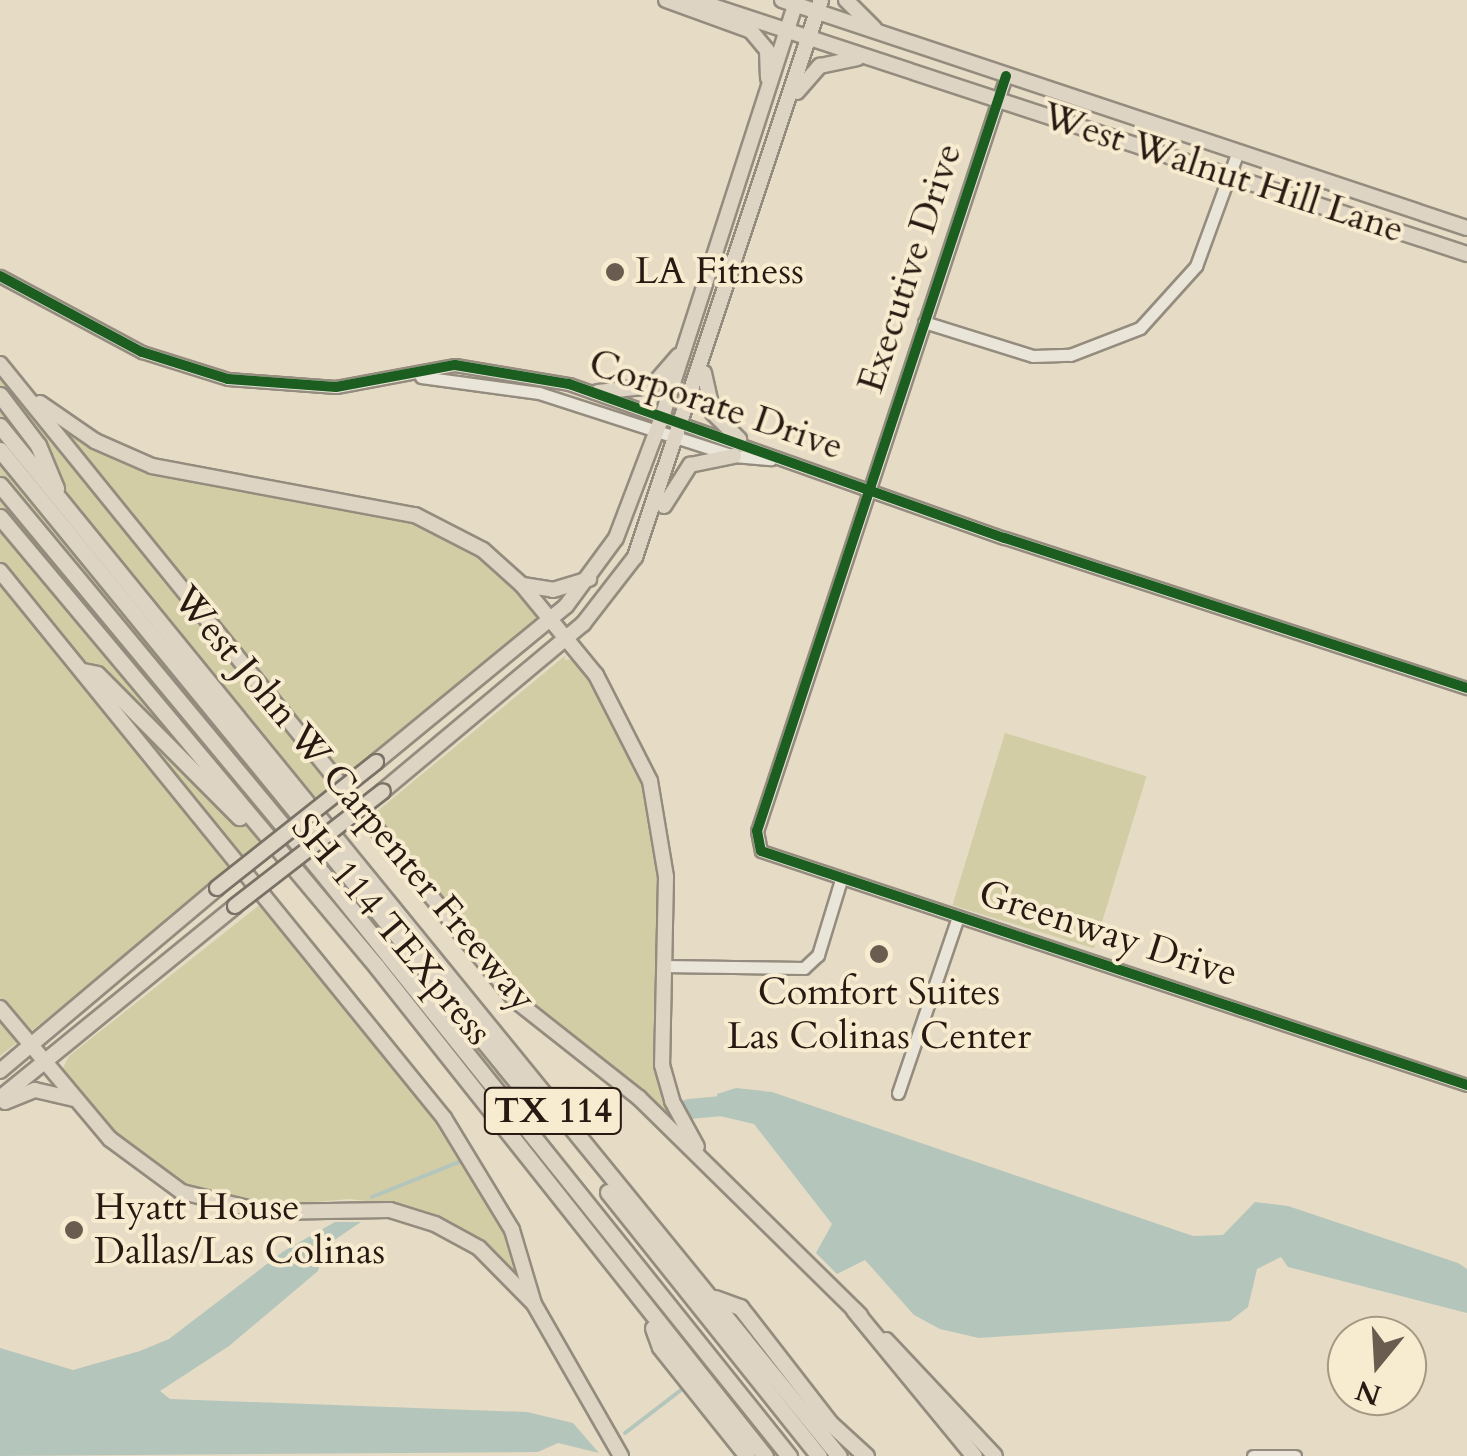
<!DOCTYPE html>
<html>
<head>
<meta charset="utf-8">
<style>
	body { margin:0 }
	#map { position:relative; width:1467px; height:1456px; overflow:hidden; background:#e6dbc4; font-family:Cardo,serif }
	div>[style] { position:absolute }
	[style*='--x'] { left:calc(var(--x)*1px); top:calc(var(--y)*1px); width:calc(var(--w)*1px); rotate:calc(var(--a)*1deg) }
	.green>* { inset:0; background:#d2cda4; transform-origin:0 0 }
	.water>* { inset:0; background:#b4c5bb }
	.stream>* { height:4px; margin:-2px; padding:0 2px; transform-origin:2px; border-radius:2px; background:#b4c5bb }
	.river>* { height:20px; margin:-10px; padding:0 10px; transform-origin:10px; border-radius:10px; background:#b4c5bb }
	.roads { filter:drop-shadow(2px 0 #948c7e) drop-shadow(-2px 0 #948c7e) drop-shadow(0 2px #948c7e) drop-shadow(0 -2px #948c7e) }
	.minor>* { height:11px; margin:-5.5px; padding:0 5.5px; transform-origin:5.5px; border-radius:5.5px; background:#eae5d9 }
	.major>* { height:14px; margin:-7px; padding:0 7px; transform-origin:7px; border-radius:7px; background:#ded4c4 }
	.highway>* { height:15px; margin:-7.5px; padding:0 7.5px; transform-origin:7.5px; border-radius:7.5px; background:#ded4c4 }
	.bridges { filter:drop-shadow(2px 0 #7a7266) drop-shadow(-2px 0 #7a7266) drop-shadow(0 2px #7a7266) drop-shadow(0 -2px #7a7266) }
	.major-bridge>* { height:14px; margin:-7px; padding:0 7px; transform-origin:7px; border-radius:7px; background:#ded4c4 }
	.cycleway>* { height:10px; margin:-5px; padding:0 5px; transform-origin:5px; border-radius:5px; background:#1b5e20 }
	.dots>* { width:28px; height:28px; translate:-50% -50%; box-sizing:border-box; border:5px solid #f8ecd0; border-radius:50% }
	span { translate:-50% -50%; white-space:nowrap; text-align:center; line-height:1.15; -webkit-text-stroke:8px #f8ecd0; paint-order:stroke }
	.shield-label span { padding:2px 8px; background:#f8ecd0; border:2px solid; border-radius:8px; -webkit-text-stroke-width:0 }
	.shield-label { font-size:35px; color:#281912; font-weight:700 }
	.street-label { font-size:38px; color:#281912 }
	.poi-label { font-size:38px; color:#281912 }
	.left { translate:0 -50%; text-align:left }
	.north { position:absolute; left:1327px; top:1316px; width:100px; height:100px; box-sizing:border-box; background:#f8ecd0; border:2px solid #a59884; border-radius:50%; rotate:198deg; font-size:28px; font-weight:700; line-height:40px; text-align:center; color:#281912 }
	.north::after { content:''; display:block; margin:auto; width:35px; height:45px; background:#6a5d50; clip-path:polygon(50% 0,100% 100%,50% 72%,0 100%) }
</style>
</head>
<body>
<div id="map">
	<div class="green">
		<div style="clip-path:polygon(0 369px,77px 434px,124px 461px,393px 510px,482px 551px,546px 620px,0 1056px)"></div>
		<div style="clip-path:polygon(566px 655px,564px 660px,574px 659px,603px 695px,648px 790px,661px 885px,654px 1049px,672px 1121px,510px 986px,374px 814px)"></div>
		<div style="left:1005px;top:733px;width:148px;height:180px;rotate:17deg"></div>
		<div style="clip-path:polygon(262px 903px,454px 1145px,509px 1238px,525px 1283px,474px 1238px,391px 1204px,350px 1199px,256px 1207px,221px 1201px,161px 1176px,107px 1127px,62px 1070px,69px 1056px)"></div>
	</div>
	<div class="water">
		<div style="clip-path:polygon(736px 1088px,772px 1092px,1193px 1236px,1223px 1235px,1255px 1202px,1288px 1206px,1458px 1263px,1467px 1269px,1467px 1313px,1288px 1267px,1281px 1257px,1257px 1269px,1248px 1307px,1230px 1321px,979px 1338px,940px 1329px,914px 1315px,865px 1260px,837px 1274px,816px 1253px,832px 1224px,754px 1124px,720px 1116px,717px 1094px)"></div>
		<div style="clip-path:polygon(335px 1222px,361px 1222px,324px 1247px,318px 1271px,229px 1346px,160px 1391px,170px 1399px,527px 1412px,573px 1423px,599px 1453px,558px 1443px,538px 1452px,0 1456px,0 1348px,73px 1370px,140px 1351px,169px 1339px,284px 1251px)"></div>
	</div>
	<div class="stream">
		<div style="--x:372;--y:1197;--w:94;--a:-21.9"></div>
		<div style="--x:625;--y:1433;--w:71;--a:-37.5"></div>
	</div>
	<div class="river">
		<div style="--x:689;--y:1109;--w:55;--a:-5.2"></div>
	</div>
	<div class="roads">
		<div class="minor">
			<div style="--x:1006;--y:76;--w:795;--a:108.25"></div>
			<div style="--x:757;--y:831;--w:20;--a:79"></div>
			<div style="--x:761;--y:851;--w:744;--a:18.34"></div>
			<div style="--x:0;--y:276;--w:161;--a:28.2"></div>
			<div style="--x:142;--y:352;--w:90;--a:17.4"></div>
			<div style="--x:228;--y:379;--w:108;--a:4.2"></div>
			<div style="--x:336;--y:387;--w:121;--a:-10.5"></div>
			<div style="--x:455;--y:365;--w:116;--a:9.5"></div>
			<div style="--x:569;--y:384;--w:462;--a:19.5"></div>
			<div style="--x:1005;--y:538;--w:486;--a:18"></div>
			<div style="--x:924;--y:322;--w:114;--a:17.3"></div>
			<div style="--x:1033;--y:356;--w:37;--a:-2"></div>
			<div style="--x:1070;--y:355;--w:75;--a:-21.1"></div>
			<div style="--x:1140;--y:328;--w:84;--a:-47.9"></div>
			<div style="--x:1196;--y:266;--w:119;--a:-69.9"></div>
			<div style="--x:421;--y:377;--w:119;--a:7.7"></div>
			<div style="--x:539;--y:393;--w:205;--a:17.9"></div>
			<div style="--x:734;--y:456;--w:37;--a:5"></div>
			<div style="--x:663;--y:966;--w:141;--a:0.8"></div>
			<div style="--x:804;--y:968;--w:19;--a:-43"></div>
			<div style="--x:818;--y:955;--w:78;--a:-73"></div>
			<div style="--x:898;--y:1093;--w:186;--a:-71.2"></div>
			<div style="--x:1253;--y:1456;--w:42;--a:0"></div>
		</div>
		<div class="major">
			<div style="--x:666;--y:0;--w:90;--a:20"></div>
			<div style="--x:751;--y:31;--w:25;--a:50"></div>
			<div style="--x:767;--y:50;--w:28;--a:88"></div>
			<div style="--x:694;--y:0;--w:814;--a:18.19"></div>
			<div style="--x:782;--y:0;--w:722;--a:18.41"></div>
			<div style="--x:846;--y:0;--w:40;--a:45"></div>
			<div style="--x:797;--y:92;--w:35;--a:-49"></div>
			<div style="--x:820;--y:66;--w:38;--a:-12"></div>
			<div style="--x:0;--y:364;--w:818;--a:51"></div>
			<div style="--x:515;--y:1000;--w:158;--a:38.3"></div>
			<div style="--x:639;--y:1098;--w:310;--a:44.5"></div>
			<div style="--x:704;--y:373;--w:41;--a:77.3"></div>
			<div style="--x:713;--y:413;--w:37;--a:45"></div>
			<div style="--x:598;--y:392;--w:54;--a:-6.3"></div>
			<div style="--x:652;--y:386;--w:40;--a:-49"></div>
			<div style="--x:40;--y:403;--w:67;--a:34.6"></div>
			<div style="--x:95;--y:441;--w:62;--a:23.7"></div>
			<div style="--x:152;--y:466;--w:268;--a:10.6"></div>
			<div style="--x:415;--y:515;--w:76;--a:27.2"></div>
			<div style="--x:483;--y:550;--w:52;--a:41.9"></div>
			<div style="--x:522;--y:585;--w:117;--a:50.6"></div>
			<div style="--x:596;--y:675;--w:119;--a:63"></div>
			<div style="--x:650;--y:781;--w:97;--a:80.5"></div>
			<div style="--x:666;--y:877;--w:188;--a:91.2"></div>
			<div style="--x:662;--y:1065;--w:37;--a:74"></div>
			<div style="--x:672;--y:1101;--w:52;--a:61.5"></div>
			<div style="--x:664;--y:506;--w:49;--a:-57.6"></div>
			<div style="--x:690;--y:465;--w:45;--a:-11.6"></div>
			<div style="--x:0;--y:571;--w:705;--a:50.93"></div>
			<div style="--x:444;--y:1118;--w:131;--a:58.7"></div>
			<div style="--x:512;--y:1230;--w:77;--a:73.4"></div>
			<div style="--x:523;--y:585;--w:30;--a:9"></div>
			<div style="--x:553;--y:590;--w:38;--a:-17"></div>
			<div style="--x:376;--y:762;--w:246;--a:-39.4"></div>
			<div style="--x:566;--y:606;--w:84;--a:-53.7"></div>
			<div style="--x:616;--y:538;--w:133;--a:-69.2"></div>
			<div style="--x:663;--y:414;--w:435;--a:-72.1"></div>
			<div style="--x:383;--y:791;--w:261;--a:-39.9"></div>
			<div style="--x:583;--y:624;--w:85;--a:-52.2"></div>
			<div style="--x:635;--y:557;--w:587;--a:-71.53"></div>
			<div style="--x:0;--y:1008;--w:171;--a:50"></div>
			<div style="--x:110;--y:1139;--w:89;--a:36.4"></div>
			<div style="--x:182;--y:1192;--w:84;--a:13.7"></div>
			<div style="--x:264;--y:1212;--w:126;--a:-0.9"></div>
			<div style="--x:390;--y:1210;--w:47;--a:17.3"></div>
			<div style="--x:435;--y:1224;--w:50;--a:28.6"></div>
			<div style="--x:479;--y:1248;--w:78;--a:45.5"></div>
			<div style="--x:534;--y:1304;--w:175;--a:60.2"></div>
			<div style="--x:0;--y:1071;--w:284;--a:-40.1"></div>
			<div style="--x:0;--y:1098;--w:303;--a:-39.2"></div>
			<div style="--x:5;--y:1102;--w:32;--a:-22"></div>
			<div style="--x:35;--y:1090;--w:40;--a:13"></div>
			<div style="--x:886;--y:1340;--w:159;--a:46.8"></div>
		</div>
		<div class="highway">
			<div style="--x:0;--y:395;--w:63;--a:52.8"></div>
			<div style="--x:38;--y:445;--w:47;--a:67.3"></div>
			<div style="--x:0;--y:426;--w:1328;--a:50.84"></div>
			<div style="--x:0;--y:450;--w:851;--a:50.72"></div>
			<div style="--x:0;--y:485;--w:506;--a:50.3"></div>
			<div style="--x:323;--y:874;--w:746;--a:51.32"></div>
			<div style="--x:0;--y:517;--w:587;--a:50.04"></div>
			<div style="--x:377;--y:967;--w:624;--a:51.57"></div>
			<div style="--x:83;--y:671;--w:14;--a:12"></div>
			<div style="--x:97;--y:674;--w:202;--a:45.2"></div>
			<div style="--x:608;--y:1192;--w:338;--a:51.4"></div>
			<div style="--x:715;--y:1298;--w:27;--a:20"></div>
			<div style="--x:740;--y:1307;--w:147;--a:52.2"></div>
			<div style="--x:830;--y:1423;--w:49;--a:42.5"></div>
			<div style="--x:854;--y:1310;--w:189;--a:50.6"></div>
			<div style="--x:653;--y:1328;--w:20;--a:70"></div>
			<div style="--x:660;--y:1347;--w:139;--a:51.4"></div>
		</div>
	</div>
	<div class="bridges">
		<div class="major-bridge">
			<div style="--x:217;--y:888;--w:203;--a:-38.4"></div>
			<div style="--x:235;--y:906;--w:187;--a:-37.8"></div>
		</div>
	</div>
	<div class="cycleway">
		<div style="--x:1006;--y:76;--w:795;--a:108.25"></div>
		<div style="--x:757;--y:831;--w:20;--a:79"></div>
		<div style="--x:761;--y:851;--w:744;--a:18.34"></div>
		<div style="--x:0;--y:276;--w:161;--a:28.2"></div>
		<div style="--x:142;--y:352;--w:90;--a:17.4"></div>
		<div style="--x:228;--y:379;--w:108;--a:4.2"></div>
		<div style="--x:336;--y:387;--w:121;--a:-10.5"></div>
		<div style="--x:455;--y:365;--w:116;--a:9.5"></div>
		<div style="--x:569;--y:384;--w:462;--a:19.5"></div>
		<div style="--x:1005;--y:538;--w:486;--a:18"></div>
	</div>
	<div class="dots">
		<div style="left:615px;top:272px;background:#6a5d50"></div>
		<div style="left:879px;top:954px;background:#6a5d50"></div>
		<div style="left:74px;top:1230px;background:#6a5d50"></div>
	</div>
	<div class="shield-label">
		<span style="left:553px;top:1111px">TX 114</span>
	</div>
	<div class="street-label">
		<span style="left:1223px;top:173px;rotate:18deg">West Walnut Hill Lane</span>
		<span style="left:910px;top:268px;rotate:-72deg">Executive Drive</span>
		<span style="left:716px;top:405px;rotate:19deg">Corporate Drive</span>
		<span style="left:354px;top:799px;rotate:50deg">West John W Carpenter Freeway</span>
		<span style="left:391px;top:930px;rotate:50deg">SH 114 TEXpress</span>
		<span style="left:1108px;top:934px;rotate:18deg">Greenway Drive</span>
	</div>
	<div class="poi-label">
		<span class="left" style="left:635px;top:272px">LA Fitness</span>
		<span style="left:879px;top:1015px">Comfort Suites<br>Las Colinas Center</span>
		<span class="left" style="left:94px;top:1230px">Hyatt House<br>Dallas/Las Colinas</span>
	</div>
	<div class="north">N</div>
</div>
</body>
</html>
